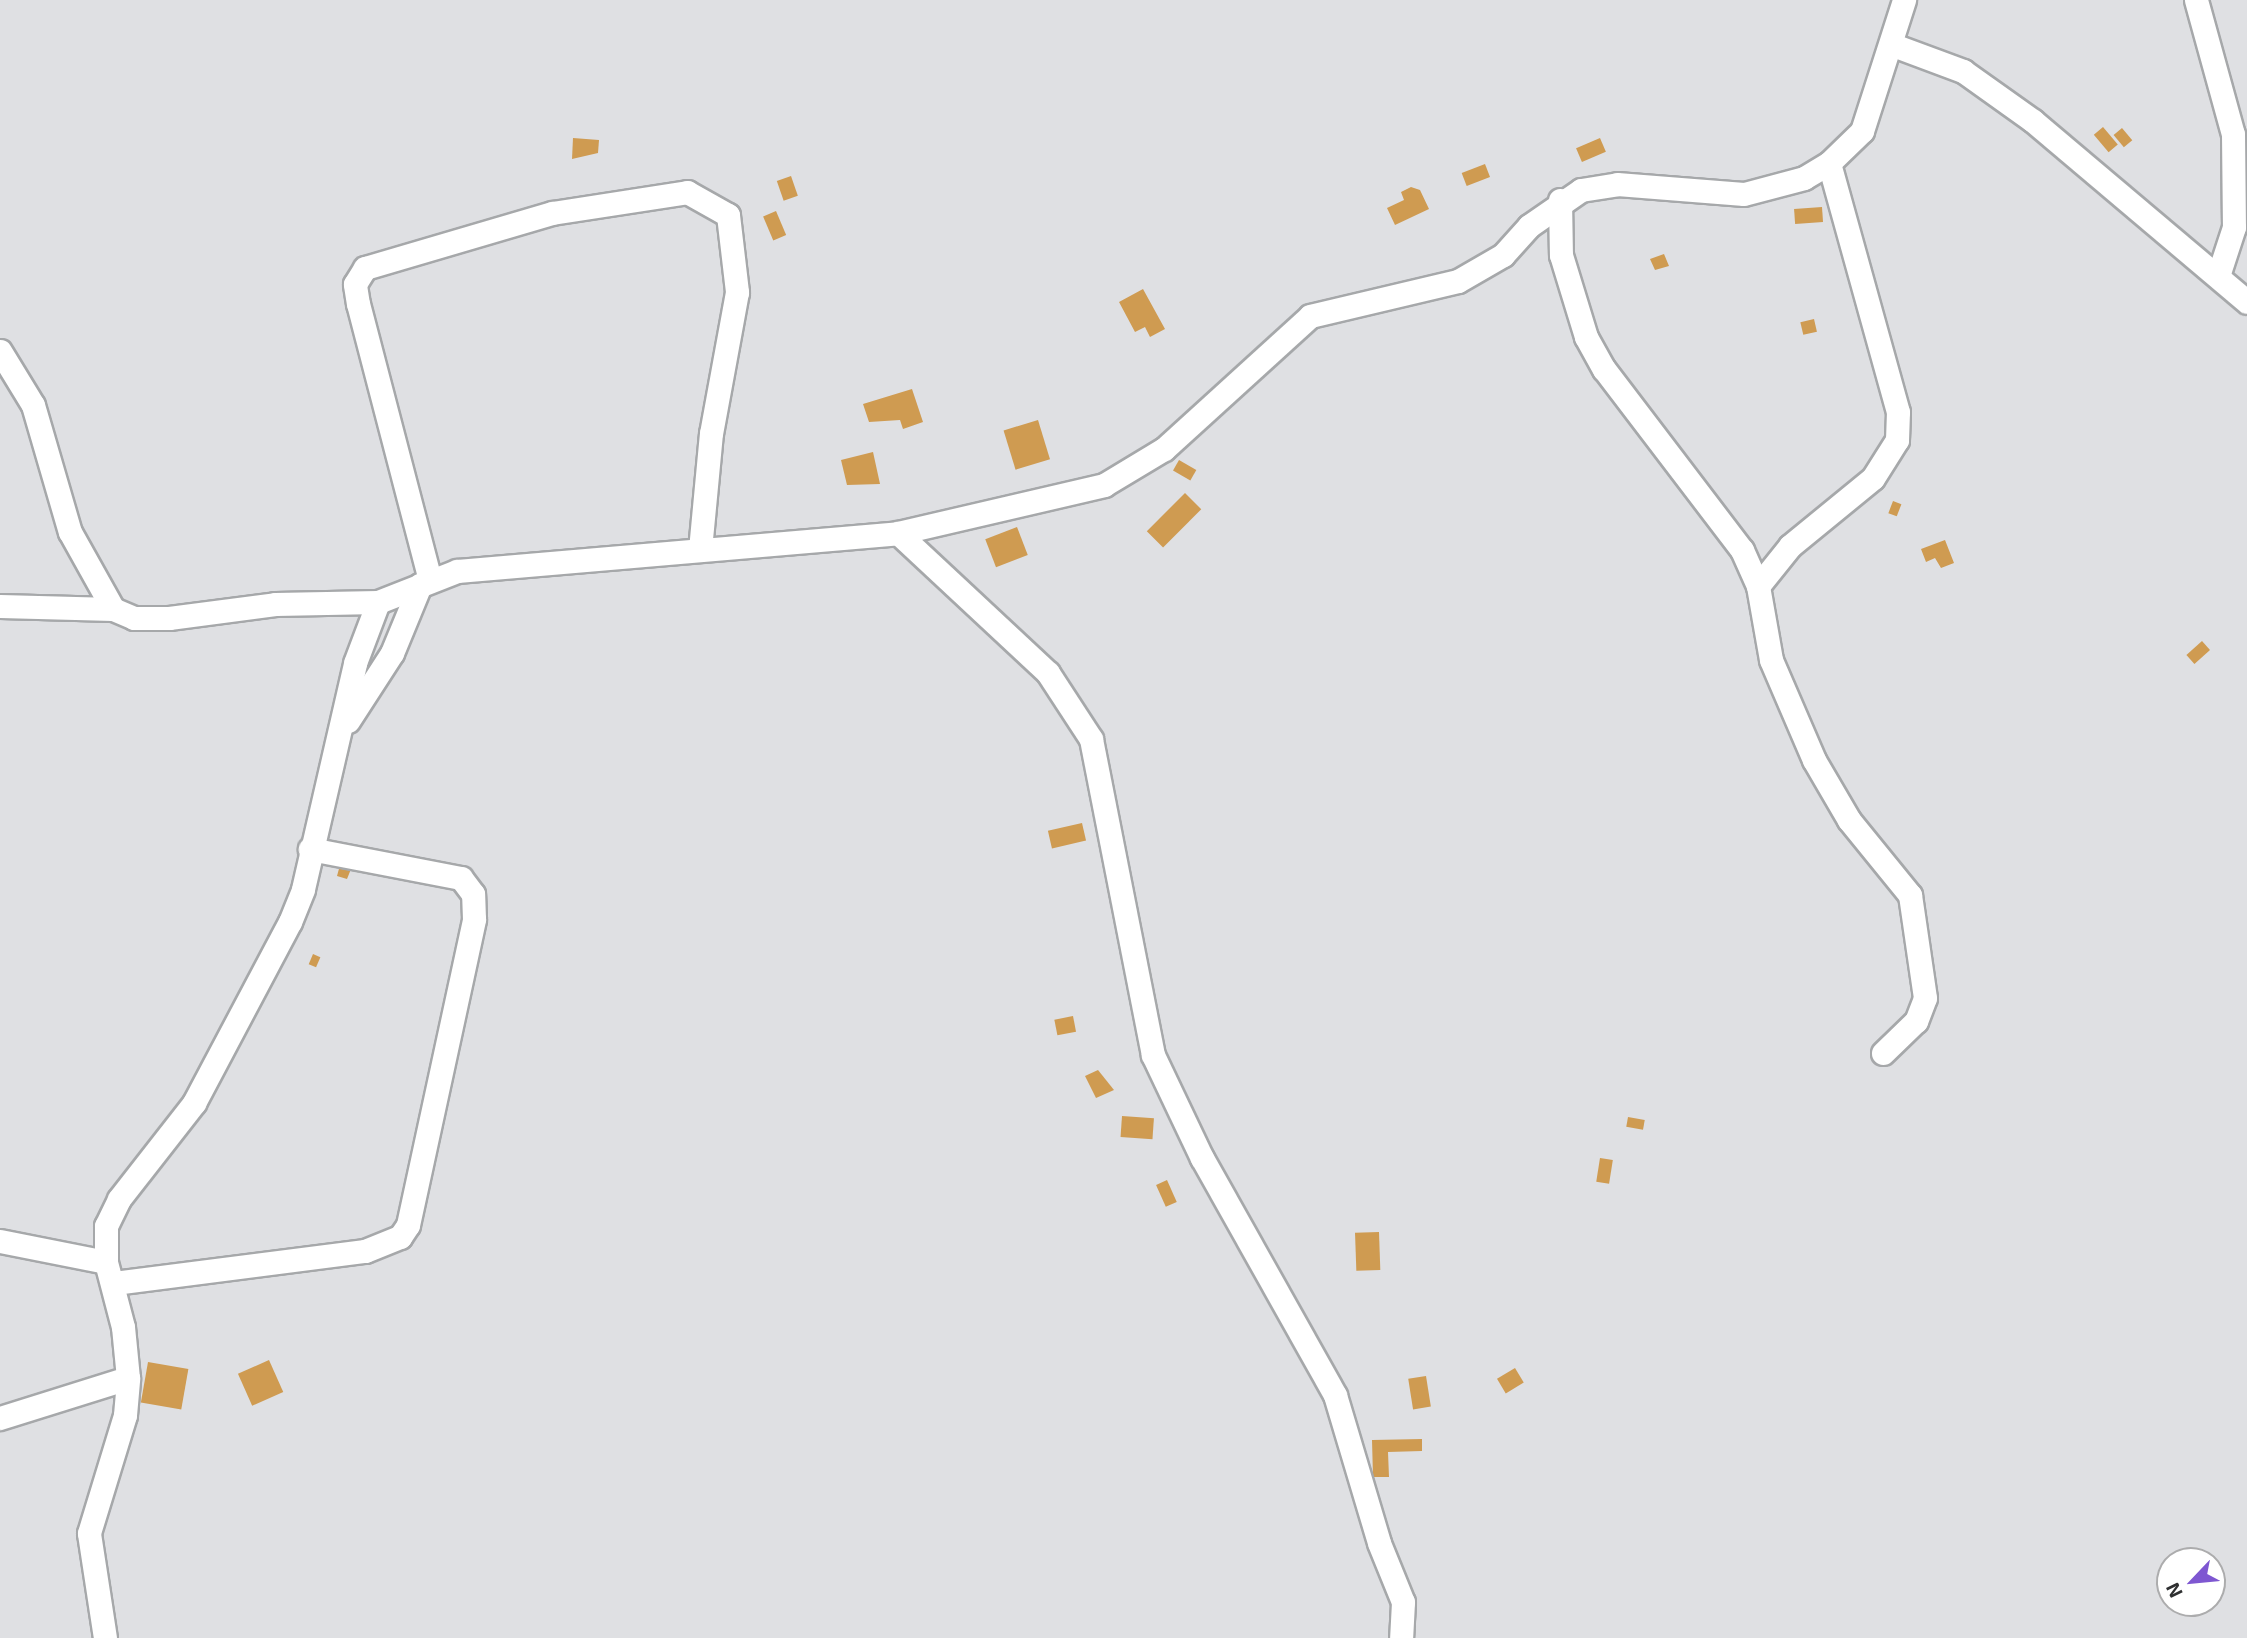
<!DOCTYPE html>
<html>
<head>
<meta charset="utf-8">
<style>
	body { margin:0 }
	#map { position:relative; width:2247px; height:1638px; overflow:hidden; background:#dfe0e3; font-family:"Exo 2",sans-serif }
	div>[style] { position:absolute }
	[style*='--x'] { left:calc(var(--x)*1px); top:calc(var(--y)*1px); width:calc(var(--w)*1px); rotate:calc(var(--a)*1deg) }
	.building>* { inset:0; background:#cf9b51; transform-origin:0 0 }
	.roads { filter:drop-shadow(2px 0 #a6a8aa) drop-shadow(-2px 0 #a6a8aa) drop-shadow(0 2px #a6a8aa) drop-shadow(0 -2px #a6a8aa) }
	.street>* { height:23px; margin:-11.5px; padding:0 11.5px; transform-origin:11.5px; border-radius:11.5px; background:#fff }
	span { translate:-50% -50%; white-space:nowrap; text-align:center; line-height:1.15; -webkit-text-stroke:5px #fff; paint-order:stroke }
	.north { position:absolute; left:2156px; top:1547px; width:70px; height:70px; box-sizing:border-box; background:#fff; border:2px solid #acacad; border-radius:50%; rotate:244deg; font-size:19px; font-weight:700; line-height:28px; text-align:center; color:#2f3031 }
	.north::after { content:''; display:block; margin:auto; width:24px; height:32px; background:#7e57d1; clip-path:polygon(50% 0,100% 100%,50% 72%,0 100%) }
</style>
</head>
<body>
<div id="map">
	<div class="building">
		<div style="left:2103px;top:127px;width:23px;height:12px;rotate:50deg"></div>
		<div style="left:2122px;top:128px;width:16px;height:11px;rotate:50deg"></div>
		<div style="clip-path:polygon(573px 138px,599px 140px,598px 153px,572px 159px)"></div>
		<div style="left:1600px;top:138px;width:15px;height:26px;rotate:67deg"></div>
		<div style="left:1485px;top:164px;width:14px;height:25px;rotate:69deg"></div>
		<div style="left:791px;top:176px;width:21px;height:15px;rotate:71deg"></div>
		<div style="clip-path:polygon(1411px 187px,1420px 190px,1429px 209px,1395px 225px,1387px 208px,1404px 200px,1401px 192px)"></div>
		<div style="left:1822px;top:207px;width:15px;height:28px;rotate:86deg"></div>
		<div style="left:776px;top:211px;width:26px;height:14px;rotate:67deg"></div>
		<div style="clip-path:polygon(1664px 254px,1669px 266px,1655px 270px,1650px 259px)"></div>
		<div style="clip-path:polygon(1143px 289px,1165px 329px,1150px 337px,1145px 327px,1135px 332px,1119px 302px)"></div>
		<div style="left:1814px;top:319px;width:13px;height:14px;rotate:77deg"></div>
		<div style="clip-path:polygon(912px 389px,923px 422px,903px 429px,900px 420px,869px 422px,863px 404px)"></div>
		<div style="left:1038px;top:420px;width:41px;height:36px;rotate:73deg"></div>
		<div style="clip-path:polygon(873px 452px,880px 484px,847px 485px,841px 460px)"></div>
		<div style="left:1179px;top:460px;width:20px;height:12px;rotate:30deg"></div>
		<div style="left:1185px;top:493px;width:23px;height:54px;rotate:45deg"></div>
		<div style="left:1893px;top:501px;width:9px;height:13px;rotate:21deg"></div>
		<div style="left:1017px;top:527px;width:30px;height:34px;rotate:69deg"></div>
		<div style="clip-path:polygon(1945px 540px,1954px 563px,1941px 568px,1935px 558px,1926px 562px,1921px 549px)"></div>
		<div style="left:2202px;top:641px;width:12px;height:21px;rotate:48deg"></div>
		<div style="left:1082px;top:823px;width:18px;height:35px;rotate:77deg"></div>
		<div style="clip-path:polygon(340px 865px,351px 869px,347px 879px,337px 876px)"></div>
		<div style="left:313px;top:954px;width:8px;height:11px;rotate:23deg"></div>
		<div style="left:1073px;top:1016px;width:16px;height:19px;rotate:79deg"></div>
		<div style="clip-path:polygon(1098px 1070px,1114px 1090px,1096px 1098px,1085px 1076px)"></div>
		<div style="left:1122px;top:1116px;width:32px;height:21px;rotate:4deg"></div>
		<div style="left:1628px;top:1117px;width:17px;height:10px;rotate:10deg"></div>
		<div style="left:1600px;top:1158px;width:13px;height:24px;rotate:9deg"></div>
		<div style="left:1167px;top:1180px;width:24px;height:12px;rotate:66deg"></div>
		<div style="left:1379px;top:1232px;width:38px;height:24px;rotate:88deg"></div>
		<div style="left:269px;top:1360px;width:35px;height:34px;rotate:66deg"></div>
		<div style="left:148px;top:1362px;width:41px;height:41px;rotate:10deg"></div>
		<div style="left:1515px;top:1368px;width:17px;height:21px;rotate:59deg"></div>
		<div style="left:1426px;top:1376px;width:31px;height:18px;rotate:81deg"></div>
		<div style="clip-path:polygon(1422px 1439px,1422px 1451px,1388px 1452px,1389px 1477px,1373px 1477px,1372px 1440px)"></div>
	</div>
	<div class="roads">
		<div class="street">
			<div style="--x:2196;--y:0;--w:139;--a:74.6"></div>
			<div style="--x:2233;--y:134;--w:93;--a:89.4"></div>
			<div style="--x:2234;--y:227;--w:48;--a:108.1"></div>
			<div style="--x:1893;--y:45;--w:75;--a:20.4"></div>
			<div style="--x:1963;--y:71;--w:86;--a:35.5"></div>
			<div style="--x:2033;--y:121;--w:280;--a:40.2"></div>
			<div style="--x:1560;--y:200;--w:55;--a:89"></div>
			<div style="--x:1561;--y:255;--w:86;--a:73"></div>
			<div style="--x:1586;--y:337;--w:37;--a:61"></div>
			<div style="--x:1604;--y:369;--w:228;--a:52.7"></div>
			<div style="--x:1742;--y:550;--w:39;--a:66"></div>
			<div style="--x:1758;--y:586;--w:75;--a:80"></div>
			<div style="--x:1771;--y:660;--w:109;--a:66.7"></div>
			<div style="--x:1814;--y:760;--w:69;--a:59.7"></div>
			<div style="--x:1849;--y:820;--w:97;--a:50.9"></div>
			<div style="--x:1910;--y:895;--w:104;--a:81.7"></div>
			<div style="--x:1925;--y:998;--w:25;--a:111"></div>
			<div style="--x:1916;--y:1021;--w:46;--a:135.9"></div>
			<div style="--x:0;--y:351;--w:63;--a:58.6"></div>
			<div style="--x:33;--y:405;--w:132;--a:73.8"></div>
			<div style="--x:70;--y:532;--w:88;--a:60.8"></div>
			<div style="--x:113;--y:609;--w:23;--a:23"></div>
			<div style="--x:134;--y:618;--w:35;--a:0"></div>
			<div style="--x:169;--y:618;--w:107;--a:-7.5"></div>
			<div style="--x:275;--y:604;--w:103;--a:-1.1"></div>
			<div style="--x:898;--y:533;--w:205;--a:43"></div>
			<div style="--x:1048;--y:673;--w:79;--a:56.9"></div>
			<div style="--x:1091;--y:739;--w:322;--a:78.9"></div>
			<div style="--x:1153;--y:1055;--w:114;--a:64.6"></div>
			<div style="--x:1202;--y:1158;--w:272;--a:60.7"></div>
			<div style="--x:1335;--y:1395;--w:154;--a:73.4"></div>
			<div style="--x:1379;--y:1543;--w:64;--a:67.9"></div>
			<div style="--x:1403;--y:1602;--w:36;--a:93"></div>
			<div style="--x:430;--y:580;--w:285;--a:-104.6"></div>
			<div style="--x:358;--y:304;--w:20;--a:-99"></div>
			<div style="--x:355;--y:284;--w:19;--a:-58"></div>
			<div style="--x:365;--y:268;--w:195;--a:-16.4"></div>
			<div style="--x:552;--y:213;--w:137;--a:-8.8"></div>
			<div style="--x:687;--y:192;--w:47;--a:29.3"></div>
			<div style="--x:728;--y:215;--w:78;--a:83.3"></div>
			<div style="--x:737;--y:292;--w:143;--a:100.4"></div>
			<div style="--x:711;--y:433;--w:117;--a:95.4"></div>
			<div style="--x:1758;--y:586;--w:51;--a:-51.3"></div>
			<div style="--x:1790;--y:546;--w:107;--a:-39.3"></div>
			<div style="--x:1873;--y:478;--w:45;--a:-57.7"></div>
			<div style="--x:1897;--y:440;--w:28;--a:-88"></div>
			<div style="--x:1898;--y:412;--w:258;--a:-105.5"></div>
			<div style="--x:0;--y:606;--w:113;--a:1.5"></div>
			<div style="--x:348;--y:721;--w:81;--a:-57.1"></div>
			<div style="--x:392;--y:653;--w:74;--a:-67.6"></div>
			<div style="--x:0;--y:1241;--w:108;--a:11.2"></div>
			<div style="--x:114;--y:1283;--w:253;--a:-7.3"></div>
			<div style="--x:365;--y:1251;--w:38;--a:-22"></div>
			<div style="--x:400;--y:1237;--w:14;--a:-56"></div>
			<div style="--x:408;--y:1225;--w:313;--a:-77.8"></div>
			<div style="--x:474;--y:919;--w:25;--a:-92"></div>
			<div style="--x:473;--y:894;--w:20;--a:-127"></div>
			<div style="--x:461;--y:878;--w:154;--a:-169.1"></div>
			<div style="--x:0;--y:1418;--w:134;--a:-17.4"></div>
			<div style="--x:105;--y:1638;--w:106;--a:-98.7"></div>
			<div style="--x:89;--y:1533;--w:123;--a:-73"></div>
			<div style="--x:125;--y:1415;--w:37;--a:-85"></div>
			<div style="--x:128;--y:1378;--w:51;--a:-95.6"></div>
			<div style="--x:123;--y:1327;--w:67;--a:-104.7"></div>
			<div style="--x:106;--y:1262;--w:36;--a:-90"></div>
			<div style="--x:106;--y:1226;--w:30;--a:-64"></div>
			<div style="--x:119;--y:1199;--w:122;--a:-52"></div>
			<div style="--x:194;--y:1103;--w:205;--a:-62.1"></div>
			<div style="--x:290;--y:922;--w:35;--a:-68"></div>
			<div style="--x:303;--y:889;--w:232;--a:-77"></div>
			<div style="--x:355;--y:663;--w:65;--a:-69.3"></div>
			<div style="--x:378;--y:602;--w:85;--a:-21.4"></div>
			<div style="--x:457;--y:571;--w:443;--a:-4.9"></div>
			<div style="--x:898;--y:533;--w:212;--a:-13.1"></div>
			<div style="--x:1104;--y:485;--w:70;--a:-31"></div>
			<div style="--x:1164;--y:449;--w:197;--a:-42.3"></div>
			<div style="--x:1310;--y:316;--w:152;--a:-13.3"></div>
			<div style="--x:1458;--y:281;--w:52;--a:-30"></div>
			<div style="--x:1503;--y:255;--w:39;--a:-48"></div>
			<div style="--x:1529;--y:226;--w:63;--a:-34.7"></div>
			<div style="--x:1581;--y:190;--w:36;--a:-9"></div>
			<div style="--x:1617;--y:184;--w:127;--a:4.5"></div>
			<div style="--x:1744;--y:194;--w:62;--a:-14.9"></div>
			<div style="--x:1804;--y:178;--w:29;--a:-31"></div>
			<div style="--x:1829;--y:163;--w:46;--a:-44.1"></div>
			<div style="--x:1862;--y:131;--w:138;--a:-72.2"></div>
		</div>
	</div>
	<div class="north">N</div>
</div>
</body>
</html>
